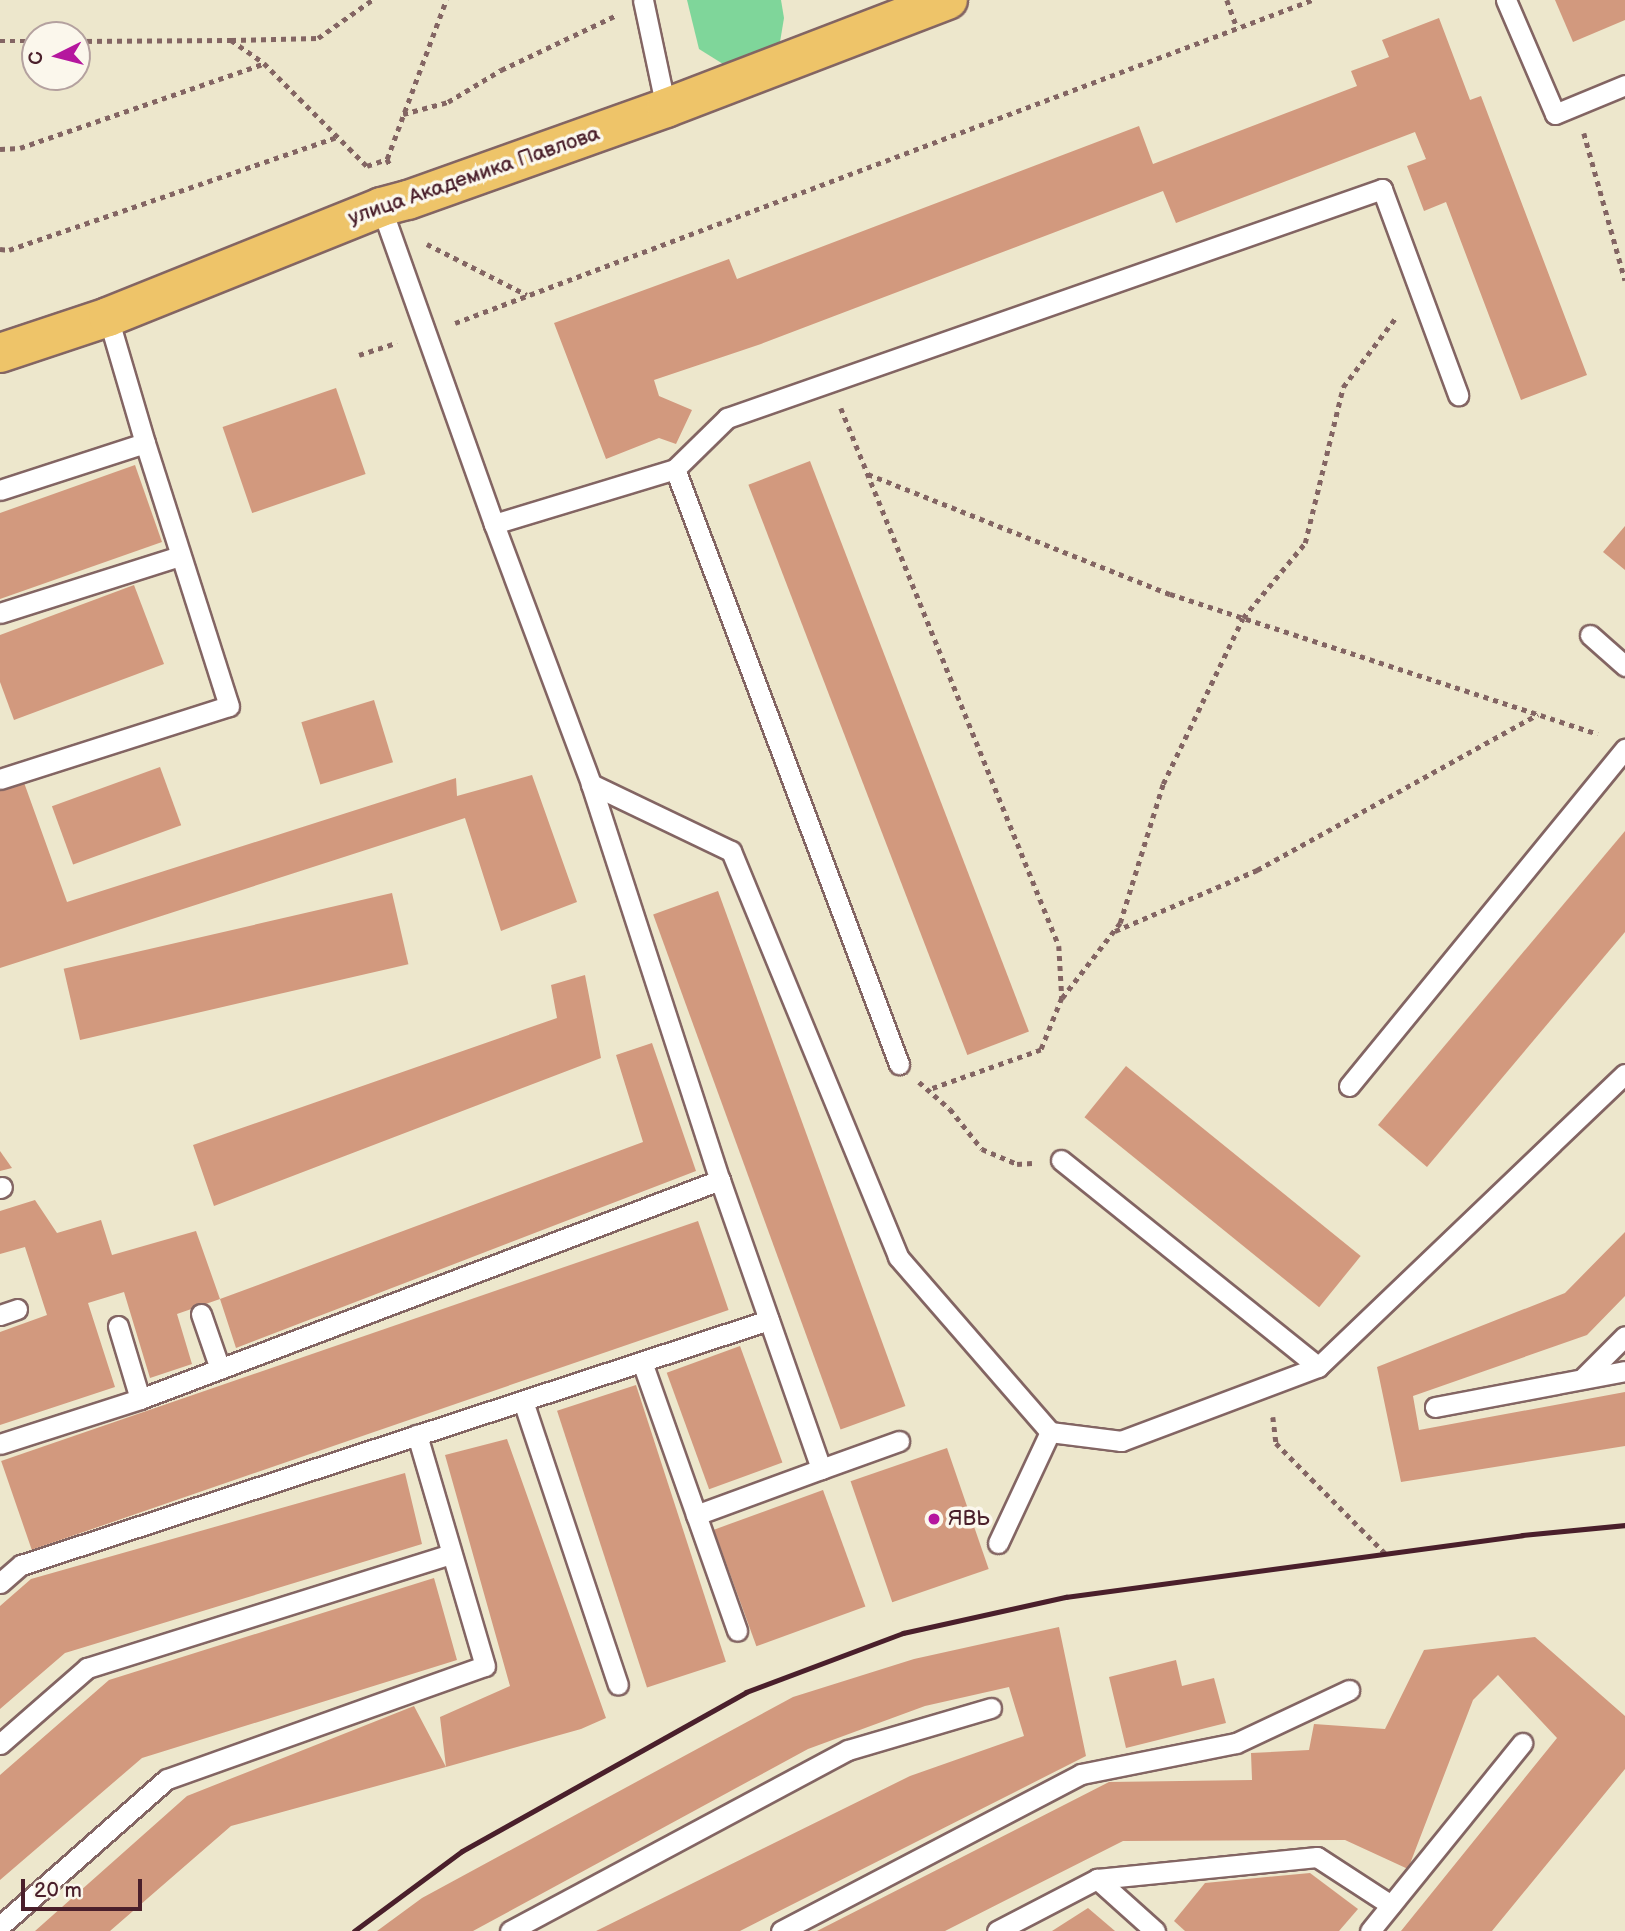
<!DOCTYPE html>
<html>
<head>
<meta charset="utf-8">
<style>
	body { margin:0 }
	#map { position:relative; width:1625px; height:1931px; overflow:hidden; background:#ede7cc; font-family:"Balsamiq Sans",sans-serif }
	div>[style] { position:absolute }
	[style*='--x'] { left:calc(var(--x)*1px); top:calc(var(--y)*1px); width:calc(var(--w)*1px); rotate:calc(var(--a)*1deg) }
	.green>* { inset:0; background:#7fd69a }
	.building>* { inset:0; background:#d2997e; transform-origin:0 0 }
	.path>* { height:4.5px; margin-top:-2.25px; transform-origin:0; background:repeating-linear-gradient(90deg,#836563 0 5px,transparent 0 10px) }
	.roads { filter:drop-shadow(2px 0 #836563) drop-shadow(-2px 0 #836563) drop-shadow(0 2px #836563) drop-shadow(0 -2px #836563) }
	.lane>* { height:19px; margin:-9.5px; padding:0 9.5px; transform-origin:9.5px; border-radius:9.5px; background:#fff }
	.primary>* { height:38px; margin:-19px; padding:0 19px; transform-origin:19px; border-radius:19px; background:#eec469 }
	.rail>* { height:5px; margin:-2.5px; padding:0 2.5px; transform-origin:2.5px; border-radius:2.5px; background:#4a1f2b }
	.dots>* { width:19px; height:19px; translate:-50% -50%; box-sizing:border-box; border:4px solid #fbf7ec; border-radius:50% }
	span { translate:-50% -50%; white-space:nowrap; text-align:center; line-height:1.15; -webkit-text-stroke:7px #fbf7ec; paint-order:stroke }
	.street-label { font-size:21px; color:#4a1f2b }
	.poi-label { font-size:21px; color:#4a1f2b }
	.left { translate:0 -50%; text-align:left }
	.north { position:absolute; left:21px; top:21px; width:70px; height:70px; box-sizing:border-box; background:#fbf7ec; border:2px solid #b4a19f; border-radius:50%; rotate:264deg; font-size:19px; font-weight:700; line-height:28px; text-align:center; color:#4a1f2b }
	.north::after { content:''; display:block; margin:auto; width:24px; height:32px; background:#b5179e; clip-path:polygon(50% 0,100% 100%,50% 72%,0 100%) }
	.scale { position:absolute; left:21px; top:1879px; width:121px; height:32px; box-sizing:border-box; border:4px solid #4a1f2b; border-top:0; padding-left:9px; font-size:21px; line-height:24px; white-space:nowrap; color:#4a1f2b; -webkit-text-stroke:5px #fbf7ec; paint-order:stroke }
</style>
</head>
<body>
<div id="map">
	<div class="green">
		<div style="clip-path:polygon(687px 0,781px 0,784px 18px,780px 42px,766px 57px,742px 64px,723px 64px,699px 49px)"></div>
	</div>
	<div class="building">
		<div style="clip-path:polygon(1555px 0,1625px 0,1625px 20px,1573px 42px)"></div>
		<div style="clip-path:polygon(1439px 18px,1470px 100px,1481px 96px,1587px 375px,1521px 400px,1446px 202px,1424px 211px,1407px 166px,1426px 159px,1415px 132px,1176px 223px,1163px 191px,761px 344px,654px 380px,659px 396px,692px 410px,676px 444px,659px 438px,606px 459px,554px 323px,729px 259px,737px 279px,1139px 126px,1153px 164px,1357px 86px,1351px 71px,1389px 57px,1382px 40px)"></div>
		<div style="left:336px;top:388px;width:91px;height:120px;rotate:71deg"></div>
		<div style="left:810px;top:461px;width:611px;height:66px;rotate:69deg"></div>
		<div style="clip-path:polygon(135px 465px,162px 542px,0 599px,0 513px)"></div>
		<div style="clip-path:polygon(1625px 526px,1625px 570px,1603px 552px)"></div>
		<div style="clip-path:polygon(134px 585px,164px 664px,14px 720px,0 682px,0 635px)"></div>
		<div style="left:374px;top:700px;width:65px;height:76px;rotate:73deg"></div>
		<div style="left:160px;top:767px;width:62px;height:115px;rotate:70deg"></div>
		<div style="clip-path:polygon(532px 775px,577px 902px,501px 931px,465px 818px,0 968px,0 784px,22px 777px,67px 902px,456px 778px,457px 796px)"></div>
		<div style="clip-path:polygon(1625px 831px,1625px 932px,1427px 1167px,1378px 1125px)"></div>
		<div style="left:718px;top:891px;width:548px;height:69px;rotate:70deg"></div>
		<div style="left:392px;top:893px;width:73px;height:337px;rotate:77deg"></div>
		<div style="clip-path:polygon(585px 975px,601px 1058px,214px 1206px,193px 1145px,557px 1018px,551px 985px)"></div>
		<div style="clip-path:polygon(652px 1043px,696px 1171px,236px 1348px,220px 1299px,177px 1314px,192px 1364px,150px 1378px,124px 1292px,88px 1303px,115px 1387px,0 1425px,0 1332px,47px 1315px,25px 1247px,0 1254px,0 1211px,35px 1200px,57px 1233px,101px 1220px,112px 1255px,196px 1231px,220px 1299px,643px 1142px,616px 1055px)"></div>
		<div style="left:1126px;top:1066px;width:302px;height:66px;rotate:39deg"></div>
		<div style="clip-path:polygon(0 1151px,12px 1168px,0 1171px)"></div>
		<div style="left:698px;top:1221px;width:94px;height:737px;rotate:71deg"></div>
		<div style="clip-path:polygon(1625px 1232px,1625px 1296px,1587px 1335px,1413px 1396px,1419px 1430px,1625px 1392px,1625px 1446px,1401px 1482px,1377px 1367px,1565px 1293px)"></div>
		<div style="left:740px;top:1346px;width:124px;height:78px;rotate:70deg"></div>
		<div style="left:636px;top:1385px;width:291px;height:83px;rotate:72deg"></div>
		<div style="clip-path:polygon(507px 1439px,606px 1718px,581px 1729px,446px 1767px,231px 1826px,110px 1931px,35px 1931px,187px 1796px,414px 1706px,446px 1767px,440px 1717px,510px 1686px,445px 1455px)"></div>
		<div style="left:947px;top:1448px;width:128px;height:102px;rotate:71deg"></div>
		<div style="clip-path:polygon(405px 1473px,422px 1544px,65px 1653px,0 1709px,0 1606px,31px 1579px)"></div>
		<div style="left:823px;top:1490px;width:124px;height:116px;rotate:70deg"></div>
		<div style="clip-path:polygon(434px 1578px,457px 1660px,142px 1758px,0 1880px,0 1775px,109px 1680px)"></div>
		<div style="clip-path:polygon(1059px 1627px,1086px 1756px,740px 1931px,596px 1931px,910px 1776px,1024px 1736px,1009px 1687px,925px 1706px,808px 1749px,473px 1931px,377px 1931px,422px 1898px,793px 1697px,914px 1659px)"></div>
		<div style="clip-path:polygon(1535px 1637px,1625px 1716px,1625px 1769px,1492px 1931px,1401px 1931px,1557px 1738px,1498px 1675px,1473px 1700px,1408px 1869px,1345px 1840px,1123px 1841px,945px 1931px,817px 1931px,1109px 1782px,1252px 1780px,1251px 1753px,1309px 1750px,1314px 1724px,1385px 1729px,1424px 1650px)"></div>
		<div style="clip-path:polygon(1176px 1660px,1182px 1686px,1214px 1678px,1226px 1723px,1126px 1748px,1109px 1677px)"></div>
		<div style="clip-path:polygon(1310px 1873px,1358px 1909px,1339px 1931px,1185px 1931px,1174px 1921px,1205px 1883px)"></div>
		<div style="clip-path:polygon(1088px 1908px,1115px 1931px,1052px 1931px)"></div>
	</div>
	<div class="path">
		<div style="--x:1227;--y:0;--w:30;--a:70"></div>
		<div style="--x:231;--y:40;--w:87;--a:-1.3"></div>
		<div style="--x:318;--y:38;--w:66;--a:-35.1"></div>
		<div style="--x:0;--y:41;--w:35;--a:0"></div>
		<div style="--x:77;--y:41;--w:154;--a:-0.4"></div>
		<div style="--x:231;--y:40;--w:40;--a:34.9"></div>
		<div style="--x:264;--y:63;--w:146;--a:45"></div>
		<div style="--x:367;--y:166;--w:21;--a:-19"></div>
		<div style="--x:387;--y:159;--w:7;--a:63"></div>
		<div style="--x:403;--y:114;--w:47;--a:-14.9"></div>
		<div style="--x:448;--y:102;--w:62;--a:-31.1"></div>
		<div style="--x:501;--y:70;--w:128;--a:-25.4"></div>
		<div style="--x:1584;--y:133;--w:153;--a:74.4"></div>
		<div style="--x:0;--y:149;--w:20;--a:-3"></div>
		<div style="--x:20;--y:148;--w:257;--a:-19.1"></div>
		<div style="--x:387;--y:159;--w:170;--a:-69.6"></div>
		<div style="--x:427;--y:244;--w:112;--a:27"></div>
		<div style="--x:0;--y:249;--w:9;--a:6"></div>
		<div style="--x:9;--y:250;--w:348;--a:-19"></div>
		<div style="--x:455;--y:323;--w:916;--a:-20.65"></div>
		<div style="--x:359;--y:355;--w:40;--a:-18"></div>
		<div style="--x:841;--y:408;--w:580;--a:67.94"></div>
		<div style="--x:1059;--y:946;--w:52;--a:86.7"></div>
		<div style="--x:1062;--y:998;--w:56;--a:112"></div>
		<div style="--x:1041;--y:1050;--w:120;--a:160.5"></div>
		<div style="--x:868;--y:474;--w:325;--a:21.7"></div>
		<div style="--x:1170;--y:594;--w:450;--a:18.1"></div>
		<div style="--x:1115;--y:931;--w:155;--a:-23.2"></div>
		<div style="--x:1257;--y:870;--w:321;--a:-29"></div>
		<div style="--x:1062;--y:998;--w:95;--a:-52.3"></div>
		<div style="--x:1120;--y:923;--w:145;--a:-72.8"></div>
		<div style="--x:1163;--y:784;--w:184;--a:-64.3"></div>
		<div style="--x:1243;--y:618;--w:97;--a:-50.4"></div>
		<div style="--x:1305;--y:543;--w:161;--a:-76.3"></div>
		<div style="--x:1343;--y:387;--w:89;--a:-52.7"></div>
		<div style="--x:919;--y:1082;--w:41;--a:41.1"></div>
		<div style="--x:950;--y:1109;--w:51;--a:51.3"></div>
		<div style="--x:982;--y:1149;--w:38;--a:23"></div>
		<div style="--x:1017;--y:1164;--w:15;--a:-4"></div>
		<div style="--x:1273;--y:1417;--w:26;--a:83"></div>
		<div style="--x:1276;--y:1443;--w:155;--a:45.3"></div>
	</div>
	<div class="roads">
		<div class="lane">
			<div style="--x:643;--y:0;--w:110;--a:78"></div>
			<div style="--x:1506;--y:0;--w:124;--a:66.7"></div>
			<div style="--x:1555;--y:114;--w:76;--a:-22.5"></div>
			<div style="--x:381;--y:207;--w:337;--a:70.4"></div>
			<div style="--x:494;--y:524;--w:278;--a:69.5"></div>
			<div style="--x:591;--y:784;--w:416;--a:72"></div>
			<div style="--x:720;--y:1180;--w:306;--a:70.7"></div>
			<div style="--x:821;--y:1469;--w:83;--a:-19.7"></div>
			<div style="--x:675;--y:469;--w:636;--a:69.37"></div>
			<div style="--x:0;--y:490;--w:152;--a:-18"></div>
			<div style="--x:145;--y:443;--w:131;--a:-106.4"></div>
			<div style="--x:494;--y:524;--w:189;--a:-16.9"></div>
			<div style="--x:675;--y:469;--w:73;--a:-44.4"></div>
			<div style="--x:727;--y:418;--w:694;--a:-19.27"></div>
			<div style="--x:1382;--y:189;--w:220;--a:69.7"></div>
			<div style="--x:0;--y:613;--w:189;--a:-17.6"></div>
			<div style="--x:1590;--y:635;--w:47;--a:41.5"></div>
			<div style="--x:0;--y:779;--w:240;--a:-17.7"></div>
			<div style="--x:229;--y:706;--w:276;--a:-107.7"></div>
			<div style="--x:591;--y:784;--w:155;--a:25.6"></div>
			<div style="--x:731;--y:851;--w:439;--a:67.6"></div>
			<div style="--x:898;--y:1257;--w:232;--a:49"></div>
			<div style="--x:1050;--y:1432;--w:72;--a:7.2"></div>
			<div style="--x:1121;--y:1441;--w:210;--a:-20.6"></div>
			<div style="--x:1318;--y:1367;--w:424;--a:-43.7"></div>
			<div style="--x:1349;--y:1086;--w:436;--a:-50.7"></div>
			<div style="--x:1061;--y:1160;--w:330;--a:38.8"></div>
			<div style="--x:0;--y:1188;--w:2;--a:-27"></div>
			<div style="--x:201;--y:1314;--w:58;--a:70.9"></div>
			<div style="--x:0;--y:1315;--w:18;--a:-19"></div>
			<div style="--x:118;--y:1326;--w:76;--a:73.2"></div>
			<div style="--x:642;--y:1362;--w:285;--a:70.5"></div>
			<div style="--x:1583;--y:1378;--w:59;--a:-45"></div>
			<div style="--x:523;--y:1401;--w:299;--a:71.5"></div>
			<div style="--x:1435;--y:1407;--w:193;--a:-10.7"></div>
			<div style="--x:0;--y:1444;--w:147;--a:-17.8"></div>
			<div style="--x:140;--y:1399;--w:620;--a:-20.69"></div>
			<div style="--x:696;--y:1515;--w:133;--a:-20.2"></div>
			<div style="--x:998;--y:1543;--w:123;--a:-64.9"></div>
			<div style="--x:0;--y:1583;--w:28;--a:-41"></div>
			<div style="--x:21;--y:1565;--w:787;--a:-18.14"></div>
			<div style="--x:0;--y:1744;--w:116;--a:-41.1"></div>
			<div style="--x:87;--y:1668;--w:381;--a:-17.4"></div>
			<div style="--x:1097;--y:1879;--w:78;--a:41.9"></div>
			<div style="--x:0;--y:1926;--w:222;--a:-41.4"></div>
			<div style="--x:167;--y:1779;--w:337;--a:-19.6"></div>
			<div style="--x:485;--y:1666;--w:241;--a:-106.4"></div>
			<div style="--x:510;--y:1931;--w:383;--a:-28.2"></div>
			<div style="--x:848;--y:1750;--w:149;--a:-16.4"></div>
			<div style="--x:781;--y:1931;--w:339;--a:-27.6"></div>
			<div style="--x:1081;--y:1774;--w:158;--a:-11.3"></div>
			<div style="--x:1236;--y:1743;--w:125;--a:-25.1"></div>
			<div style="--x:997;--y:1931;--w:113;--a:-27.5"></div>
			<div style="--x:1097;--y:1879;--w:221;--a:-5.7"></div>
			<div style="--x:1317;--y:1857;--w:88;--a:33"></div>
			<div style="--x:1370;--y:1931;--w:242;--a:-51"></div>
		</div>
		<div class="primary">
			<div style="--x:0;--y:353;--w:114;--a:-18.4"></div>
			<div style="--x:108;--y:317;--w:294;--a:-21.9"></div>
			<div style="--x:381;--y:207;--w:28;--a:-15"></div>
			<div style="--x:408;--y:200;--w:274;--a:-19.6"></div>
			<div style="--x:666;--y:108;--w:302;--a:-21"></div>
		</div>
	</div>
	<div class="rail">
		<div style="--x:354;--y:1931;--w:134;--a:-36.5"></div>
		<div style="--x:462;--y:1851;--w:325;--a:-29.2"></div>
		<div style="--x:746;--y:1692;--w:168;--a:-20.6"></div>
		<div style="--x:903;--y:1633;--w:167;--a:-12.5"></div>
		<div style="--x:1066;--y:1597;--w:460;--a:-7.7"></div>
		<div style="--x:1522;--y:1535;--w:103;--a:-5.5"></div>
	</div>
	<div class="dots">
		<div style="left:934px;top:1519px;background:#b5179e"></div>
	</div>
	<div class="street-label">
		<span style="left:474px;top:176px;rotate:-19deg">улица Академика Павлова</span>
	</div>
	<div class="poi-label">
		<span class="left" style="left:948px;top:1519px">ЯВЬ</span>
	</div>
	<div class="north">С</div>
	<div class="scale">20 m</div>
</div>
</body>
</html>
